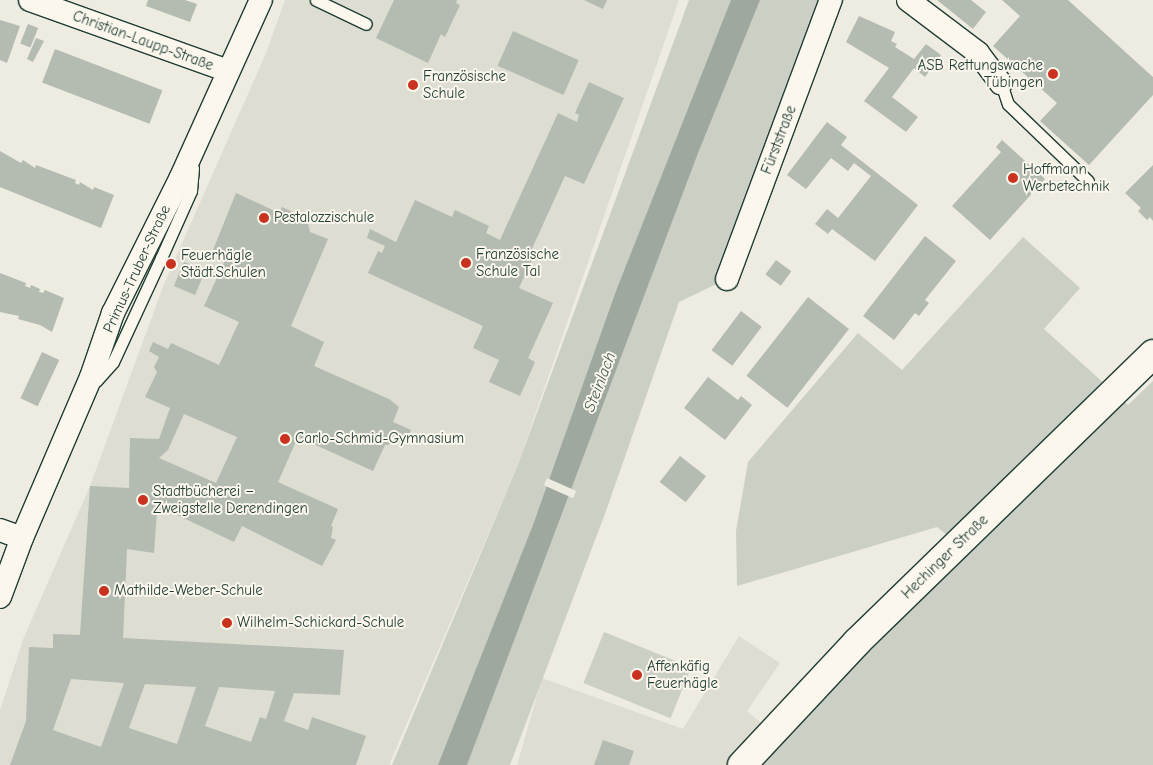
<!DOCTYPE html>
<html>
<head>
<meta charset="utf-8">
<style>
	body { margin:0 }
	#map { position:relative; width:1153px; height:765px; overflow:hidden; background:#eeece1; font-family:"Comic Neue",sans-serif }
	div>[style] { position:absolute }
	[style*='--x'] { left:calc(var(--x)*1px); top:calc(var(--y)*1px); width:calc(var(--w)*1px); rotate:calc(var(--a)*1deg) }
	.built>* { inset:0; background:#ddddd2 }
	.green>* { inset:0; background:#cbcfc4; transform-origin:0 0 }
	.water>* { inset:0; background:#9fa89f }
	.pier>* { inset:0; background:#eeece1; transform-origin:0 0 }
	.building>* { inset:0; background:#b4bbb0; transform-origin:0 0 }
	.roads { filter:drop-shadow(1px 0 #1f3d34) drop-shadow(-1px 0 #1f3d34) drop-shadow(0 1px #1f3d34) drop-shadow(0 -1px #1f3d34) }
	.lane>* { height:11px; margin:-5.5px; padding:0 5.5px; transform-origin:5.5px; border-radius:5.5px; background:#fbf7ec }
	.street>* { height:22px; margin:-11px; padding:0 11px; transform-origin:11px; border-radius:11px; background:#fbf7ec }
	.primary>* { height:28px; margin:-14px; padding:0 14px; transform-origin:14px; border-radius:14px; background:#fbf7ec }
	.dots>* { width:14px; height:14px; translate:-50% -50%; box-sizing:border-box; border:2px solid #fbf7ec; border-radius:50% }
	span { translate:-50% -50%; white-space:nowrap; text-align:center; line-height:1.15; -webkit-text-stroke:4px #fbf7ec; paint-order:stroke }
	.street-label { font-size:15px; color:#1f3d34 }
	.poi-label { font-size:15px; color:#1f3d34 }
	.right { translate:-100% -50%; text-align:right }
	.left { translate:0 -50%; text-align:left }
	.water-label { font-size:16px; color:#455d54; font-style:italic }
</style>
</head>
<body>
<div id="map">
	<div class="built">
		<div style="clip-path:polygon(285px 0,679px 0,517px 467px,389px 765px,0 765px,0 710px,24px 637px,90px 486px,164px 284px,266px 53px)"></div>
		<div style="clip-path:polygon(739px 636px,780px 663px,747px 711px,772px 732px,742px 765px,517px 765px,542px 678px,683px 729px)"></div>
	</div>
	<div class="green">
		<div style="clip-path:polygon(689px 0,831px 0,727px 279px,679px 302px,606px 511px,510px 765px,392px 765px,517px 467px)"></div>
		<div style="clip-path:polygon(1023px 237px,1080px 288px,1044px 329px,1128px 405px,1153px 381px,1153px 765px,742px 765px,958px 544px,937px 527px,737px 586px,736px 531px,748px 462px,858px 333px,902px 370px)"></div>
		<div style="left:604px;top:632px;width:94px;height:55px;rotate:22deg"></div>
	</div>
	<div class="water">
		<div style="clip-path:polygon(731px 0,760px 0,698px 153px,467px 765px,438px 765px,533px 525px,616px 291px)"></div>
	</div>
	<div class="pier">
		<div style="left:547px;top:478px;width:32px;height:8px;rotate:24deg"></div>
	</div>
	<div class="building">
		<div style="clip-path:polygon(148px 0,185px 0,197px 4px,190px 22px,146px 6px)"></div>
		<div style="clip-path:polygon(394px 0,457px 0,456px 3px,460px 5px,445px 37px,441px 34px,428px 63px,376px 38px)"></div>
		<div style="clip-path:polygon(584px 0,607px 0,603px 9px)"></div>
		<div style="clip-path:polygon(937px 0,971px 0,986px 12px,973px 29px)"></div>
		<div style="clip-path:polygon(1002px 0,1068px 0,1153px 77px,1153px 95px,1089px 165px,1040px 121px,1057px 103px,993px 46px,1020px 16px)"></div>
		<div style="clip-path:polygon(859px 16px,895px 32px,891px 41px,897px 44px,895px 47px,914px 59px,926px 44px,941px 55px,925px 77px,914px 68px,892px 97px,918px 117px,906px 132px,864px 101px,889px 68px,846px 42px)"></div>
		<div style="clip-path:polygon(0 20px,20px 26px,7px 63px,0 60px)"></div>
		<div style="left:28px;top:24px;width:11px;height:21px;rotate:22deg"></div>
		<div style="left:513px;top:31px;width:72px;height:38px;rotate:24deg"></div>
		<div style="clip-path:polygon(36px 38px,44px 41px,33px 62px,27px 59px)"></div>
		<div style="left:55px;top:49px;width:115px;height:36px;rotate:21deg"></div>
		<div style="clip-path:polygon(589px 82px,624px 98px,584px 184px,565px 176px,530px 253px,534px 255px,519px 288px,553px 303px,528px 358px,535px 362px,520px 396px,489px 382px,499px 360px,473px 348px,483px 326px,368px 273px,378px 251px,382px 253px,385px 246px,367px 238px,370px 229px,396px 242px,415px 200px,452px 217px,455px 210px,489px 226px,486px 233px,500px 240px,558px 113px,577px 122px,579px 115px,575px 113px)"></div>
		<div style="clip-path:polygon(827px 122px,847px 137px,841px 145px,918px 205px,875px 261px,832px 229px,828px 234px,815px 224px,827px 209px,838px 218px,871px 176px,854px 163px,848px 171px,831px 158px,806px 189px,787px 175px)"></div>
		<div style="clip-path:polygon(1002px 140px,1045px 179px,990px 240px,952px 206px,1001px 152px,996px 147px)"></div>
		<div style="clip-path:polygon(0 151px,21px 163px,23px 160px,35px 168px,36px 165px,76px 180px,75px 183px,79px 185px,80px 182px,93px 190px,94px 187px,114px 195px,101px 228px,0 187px)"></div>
		<div style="clip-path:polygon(1153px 165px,1153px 221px,1150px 217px,1147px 220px,1138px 211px,1141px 208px,1125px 193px)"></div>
		<div style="clip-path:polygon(evenodd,236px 193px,279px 213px,282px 207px,307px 219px,310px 232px,328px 239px,291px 326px,324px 342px,314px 366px,389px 399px,399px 407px,393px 422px,411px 430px,406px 441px,394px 435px,389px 445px,385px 445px,373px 471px,298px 437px,278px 482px,338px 509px,331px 526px,333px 527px,331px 538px,336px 540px,322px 566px,242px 526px,234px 542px,173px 513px,157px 512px,154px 553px,127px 549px,123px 638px,344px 650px,340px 695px,294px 693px,284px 721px,308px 730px,312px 717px,366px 736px,356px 765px,10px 765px,26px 721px,29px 647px,53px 648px,53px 634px,80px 635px,90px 486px,129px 488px,130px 438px,159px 439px,170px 408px,145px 397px,157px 372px,154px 367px,159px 357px,149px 351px,153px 342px,168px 349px,171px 343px,219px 365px,239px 322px,204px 306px,227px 256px,213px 250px,236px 193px,184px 414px,237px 437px,216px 483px,159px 458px,168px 450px,184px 414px,236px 193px,71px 679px,124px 683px,101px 747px,53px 730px,71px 679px,236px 193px,145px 684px,196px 687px,177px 744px,129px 728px,145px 684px,236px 193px,219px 687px,275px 691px,266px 719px,260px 717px,251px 742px,205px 726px,219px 687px)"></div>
		<div style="clip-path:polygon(925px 236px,956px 261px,925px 300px,929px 303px,919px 316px,915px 313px,894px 340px,863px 316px)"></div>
		<div style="left:776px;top:260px;width:19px;height:18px;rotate:36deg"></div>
		<div style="left:184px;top:262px;width:23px;height:26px;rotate:23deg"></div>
		<div style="clip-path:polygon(0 273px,26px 283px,25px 286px,30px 288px,31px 285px,40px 289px,39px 292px,43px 293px,45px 290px,64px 298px,52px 332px,40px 325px,18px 319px,19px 316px,0 312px)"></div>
		<div style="left:808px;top:297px;width:52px;height:100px;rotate:38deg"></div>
		<div style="left:741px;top:311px;width:26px;height:49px;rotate:37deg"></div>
		<div style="left:42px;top:352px;width:19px;height:51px;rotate:25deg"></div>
		<div style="clip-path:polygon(708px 377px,738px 400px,741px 396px,752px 405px,725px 440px,684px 408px)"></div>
		<div style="left:680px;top:456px;width:33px;height:33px;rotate:38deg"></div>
		<div style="clip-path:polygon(603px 740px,634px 751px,629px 765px,594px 765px)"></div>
	</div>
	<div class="roads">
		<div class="lane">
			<div style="--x:316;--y:0;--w:55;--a:25.6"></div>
			<div style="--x:1001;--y:83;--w:22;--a:72"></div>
			<div style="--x:1008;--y:104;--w:111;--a:43.9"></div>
			<div style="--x:96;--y:381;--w:25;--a:-48"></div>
			<div style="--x:113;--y:362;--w:115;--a:-65.2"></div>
			<div style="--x:161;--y:258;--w:73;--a:-65.9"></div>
			<div style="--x:191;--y:191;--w:23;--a:-85"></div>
		</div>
		<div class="street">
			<div style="--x:30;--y:0;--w:210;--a:19.7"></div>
			<div style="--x:908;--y:0;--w:88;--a:37.1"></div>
			<div style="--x:978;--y:53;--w:38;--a:53"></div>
			<div style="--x:727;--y:279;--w:298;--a:-69.6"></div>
			<div style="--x:0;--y:530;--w:23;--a:20"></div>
			<div style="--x:0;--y:597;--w:63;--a:-69.6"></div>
			<div style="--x:22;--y:538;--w:175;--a:-66.8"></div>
			<div style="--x:91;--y:377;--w:68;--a:-71"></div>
			<div style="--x:113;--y:313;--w:152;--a:-63.4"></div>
			<div style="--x:181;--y:177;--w:194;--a:-65.7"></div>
		</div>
		<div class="primary">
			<div style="--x:742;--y:765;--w:168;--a:-46.9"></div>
			<div style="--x:857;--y:642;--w:413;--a:-44.2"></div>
		</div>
	</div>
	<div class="dots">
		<div style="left:1053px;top:74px;background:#c8321e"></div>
		<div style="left:413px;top:85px;background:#c8321e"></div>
		<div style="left:1013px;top:178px;background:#c8321e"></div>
		<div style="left:264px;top:218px;background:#c8321e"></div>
		<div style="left:466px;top:263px;background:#c8321e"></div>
		<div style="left:171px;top:264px;background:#c8321e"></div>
		<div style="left:285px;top:439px;background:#c8321e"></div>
		<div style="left:143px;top:500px;background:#c8321e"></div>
		<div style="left:104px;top:591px;background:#c8321e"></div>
		<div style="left:227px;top:623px;background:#c8321e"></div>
		<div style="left:637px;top:675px;background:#c8321e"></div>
	</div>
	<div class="street-label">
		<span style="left:143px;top:41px;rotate:20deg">Christian-Laupp-Straße</span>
		<span style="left:779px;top:140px;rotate:-69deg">Fürststraße</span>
		<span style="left:137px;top:269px;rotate:-65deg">Primus-Truber-Straße</span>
		<span style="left:945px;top:557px;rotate:-44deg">Hechinger Straße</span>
	</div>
	<div class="poi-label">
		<span class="right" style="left:1043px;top:74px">ASB Rettungswache<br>Tübingen</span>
		<span class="left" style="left:423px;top:85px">Französische<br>Schule</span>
		<span class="left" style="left:1023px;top:178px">Hoffmann<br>Werbetechnik</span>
		<span class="left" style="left:274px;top:218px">Pestalozzischule</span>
		<span class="left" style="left:476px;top:263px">Französische<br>Schule Tal</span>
		<span class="left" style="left:181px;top:264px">Feuerhägle<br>Städt.Schulen</span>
		<span class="left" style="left:295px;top:439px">Carlo-Schmid-Gymnasium</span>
		<span class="left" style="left:153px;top:500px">Stadtbücherei –<br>Zweigstelle Derendingen</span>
		<span class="left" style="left:114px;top:591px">Mathilde-Weber-Schule</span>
		<span class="left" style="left:237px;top:623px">Wilhelm-Schickard-Schule</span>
		<span class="left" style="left:647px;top:675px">Affenkäfig<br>Feuerhägle</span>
	</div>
	<div class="water-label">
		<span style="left:600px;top:382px;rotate:-69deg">Steinlach</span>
	</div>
</div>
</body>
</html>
